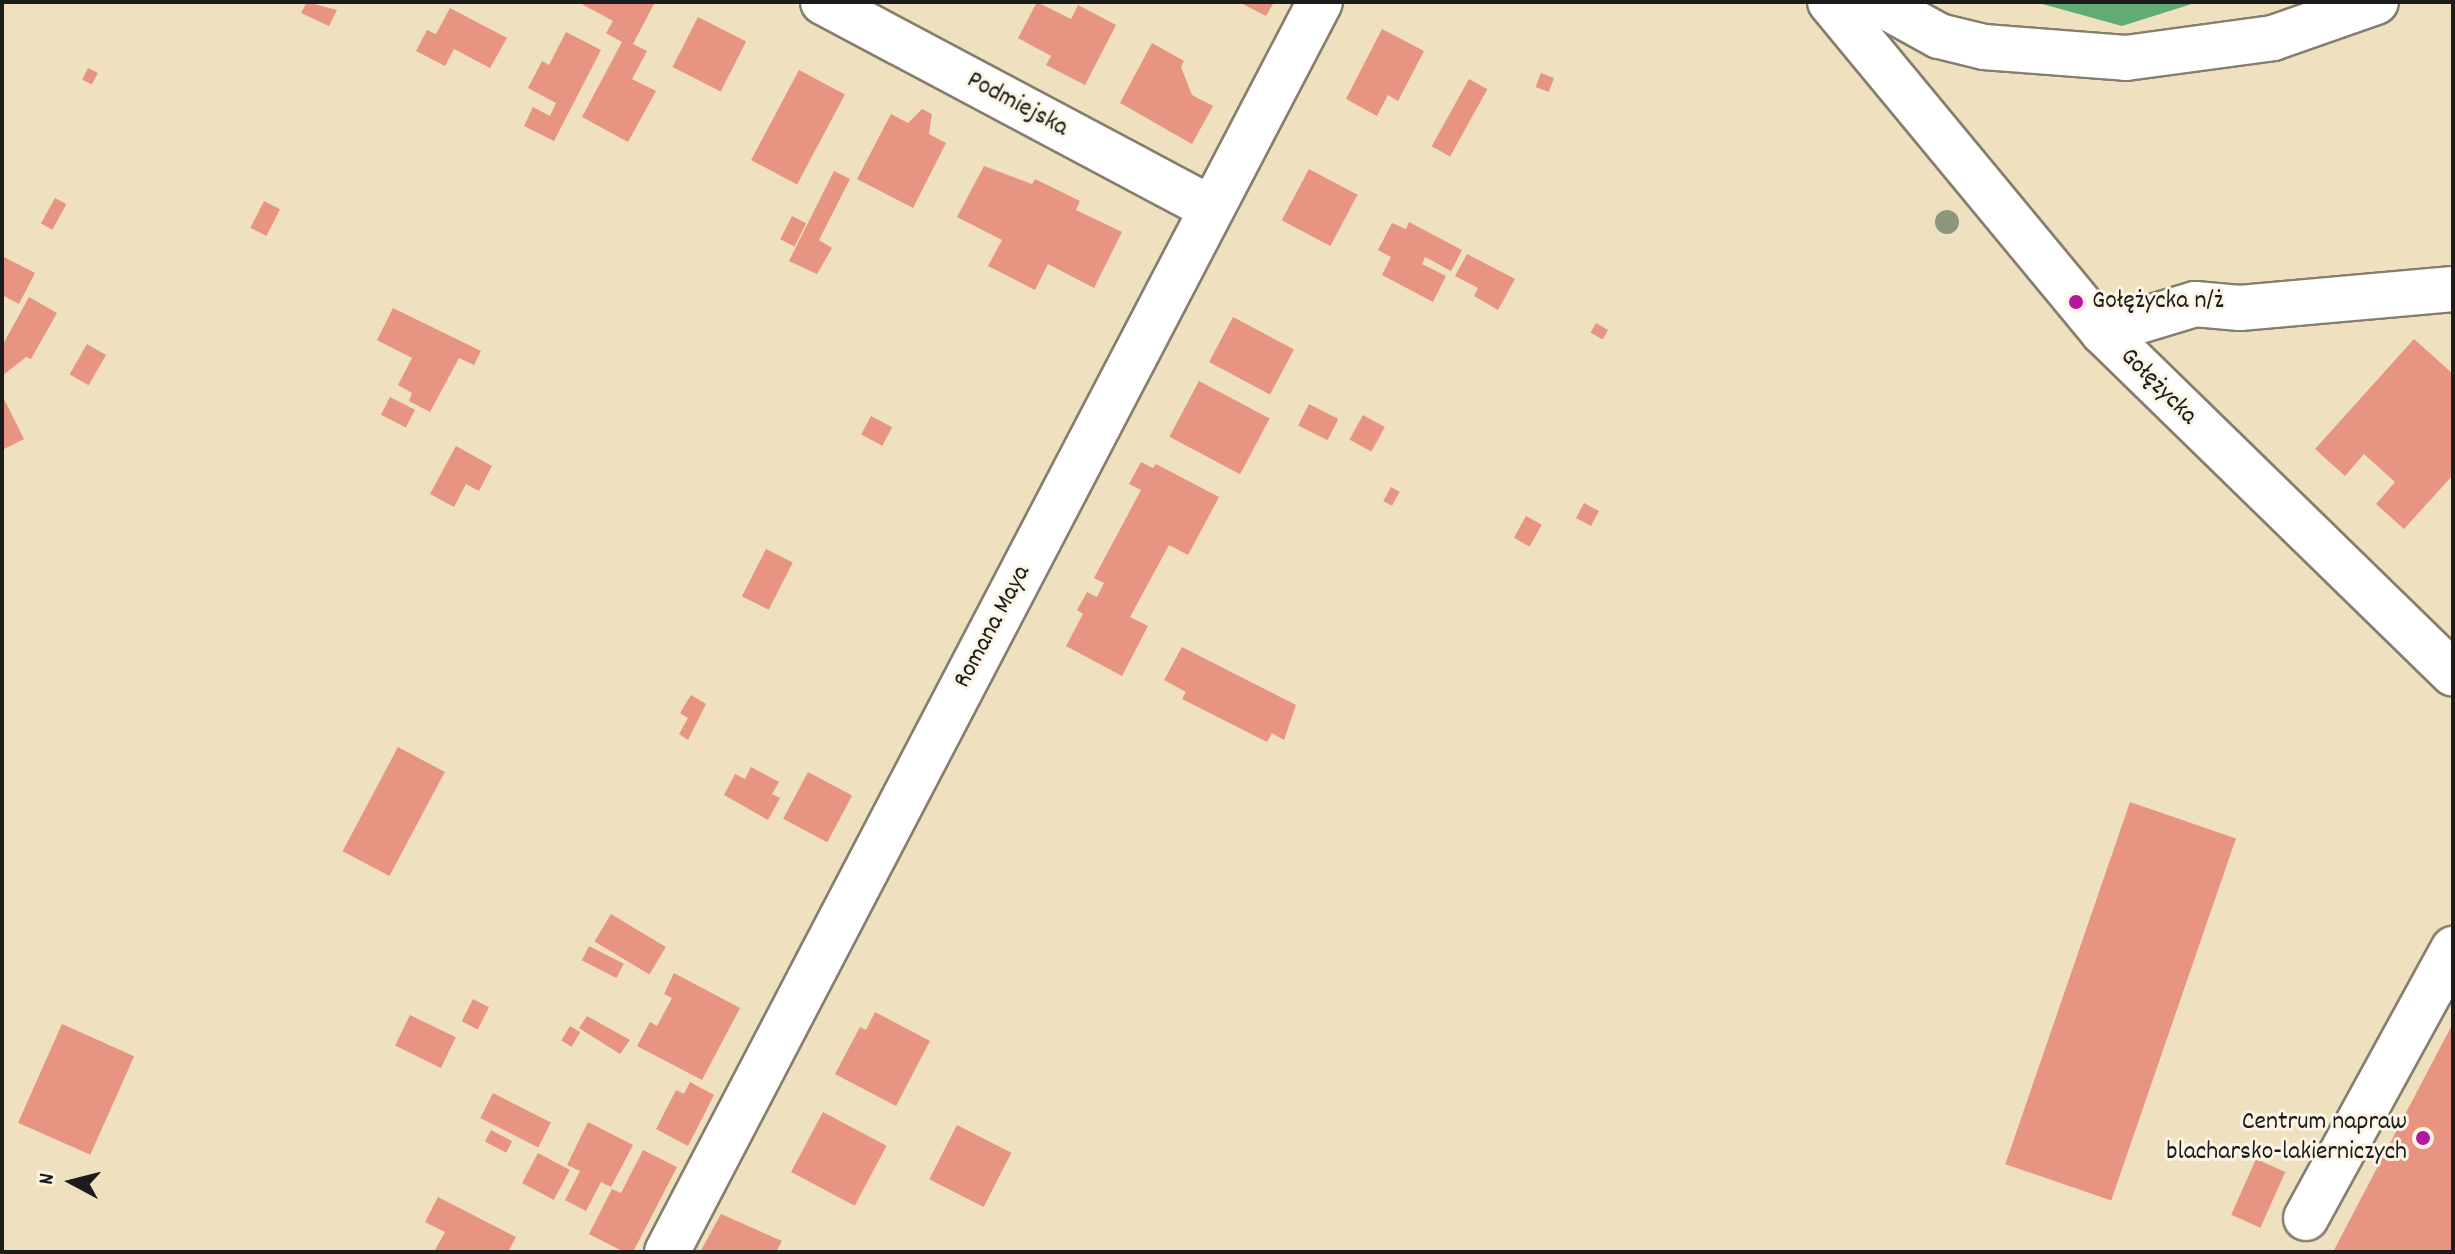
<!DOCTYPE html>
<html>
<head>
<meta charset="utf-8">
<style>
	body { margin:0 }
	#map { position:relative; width:2455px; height:1254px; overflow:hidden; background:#efe1c0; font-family:Dekko,sans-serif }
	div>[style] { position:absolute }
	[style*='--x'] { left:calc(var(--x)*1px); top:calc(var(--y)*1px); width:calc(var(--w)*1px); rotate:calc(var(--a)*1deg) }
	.forest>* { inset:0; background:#60ac74 }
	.building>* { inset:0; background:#e79482; transform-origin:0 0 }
	.roads { filter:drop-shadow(2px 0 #867e6e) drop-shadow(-2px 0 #867e6e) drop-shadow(0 2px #867e6e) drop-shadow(0 -2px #867e6e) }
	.minor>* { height:44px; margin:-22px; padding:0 22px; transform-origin:22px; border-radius:22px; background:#fff }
	.trees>* { width:24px; height:24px; margin:-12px; border-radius:50%; background:#8d967b }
	.dots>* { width:22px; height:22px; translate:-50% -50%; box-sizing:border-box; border:4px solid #fcf5e5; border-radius:50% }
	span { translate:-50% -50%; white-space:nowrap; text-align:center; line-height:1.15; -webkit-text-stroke:6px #fcf5e5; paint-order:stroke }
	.street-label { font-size:26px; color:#1c1c1c }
	.poi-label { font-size:26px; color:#1c1c1c }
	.left { translate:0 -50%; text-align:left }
	.right { translate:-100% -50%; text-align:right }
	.frame { position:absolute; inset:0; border:4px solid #1c1c1c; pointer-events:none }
	.north { position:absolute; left:32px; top:1142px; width:80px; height:80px; -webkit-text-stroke:6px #fcf5e5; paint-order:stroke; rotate:277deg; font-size:22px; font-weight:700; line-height:32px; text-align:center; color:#1c1c1c }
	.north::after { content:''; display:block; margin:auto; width:28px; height:36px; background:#1c1c1c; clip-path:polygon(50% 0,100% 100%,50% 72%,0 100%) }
</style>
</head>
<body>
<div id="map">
	<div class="forest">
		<div style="clip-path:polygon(2035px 2px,2198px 2px,2122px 26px)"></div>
	</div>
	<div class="building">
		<div style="clip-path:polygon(307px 2px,337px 10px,329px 26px,301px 13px)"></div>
		<div style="clip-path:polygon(578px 2px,655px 2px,633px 44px,647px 51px,632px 79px,656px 91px,628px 142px,582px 117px,622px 42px,606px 33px,613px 21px)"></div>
		<div style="clip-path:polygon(1037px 2px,1071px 19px,1078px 5px,1116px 25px,1085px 85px,1046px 65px,1051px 56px,1018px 38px)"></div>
		<div style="clip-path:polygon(1239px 2px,1274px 2px,1266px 16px)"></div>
		<div style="clip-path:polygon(450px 8px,507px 38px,490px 68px,454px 49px,445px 66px,416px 51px,427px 30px,436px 34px)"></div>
		<div style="left:698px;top:17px;width:54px;height:56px;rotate:27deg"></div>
		<div style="clip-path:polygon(1382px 29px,1424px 51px,1398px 101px,1388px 95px,1377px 116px,1346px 99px)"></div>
		<div style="clip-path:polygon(566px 32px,601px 50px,554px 141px,524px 126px,533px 107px,550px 116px,556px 103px,528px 88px,542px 61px,549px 65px)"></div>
		<div style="clip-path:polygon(1152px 43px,1184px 61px,1181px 67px,1192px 95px,1213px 106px,1192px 144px,1120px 103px)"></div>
		<div style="left:88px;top:68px;width:11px;height:13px;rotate:27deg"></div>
		<div style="left:799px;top:70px;width:52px;height:102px;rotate:28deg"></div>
		<div style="left:1541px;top:73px;width:14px;height:15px;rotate:21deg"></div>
		<div style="left:1469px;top:79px;width:21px;height:77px;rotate:29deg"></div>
		<div style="clip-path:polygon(922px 109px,932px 114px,929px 134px,946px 143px,913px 208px,857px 179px,891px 114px,908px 123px)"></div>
		<div style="clip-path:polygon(984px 166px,1032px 184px,1035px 179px,1080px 201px,1076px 210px,1122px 232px,1094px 288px,1048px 264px,1035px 290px,988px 266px,1002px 240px,957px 217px)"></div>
		<div style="left:1309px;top:169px;width:55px;height:58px;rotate:28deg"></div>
		<div style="clip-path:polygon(834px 171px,850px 179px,819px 240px,832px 248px,817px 274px,789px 261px)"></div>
		<div style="left:55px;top:198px;width:13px;height:29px;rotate:29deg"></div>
		<div style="left:264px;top:201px;width:18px;height:30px;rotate:27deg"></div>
		<div style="left:792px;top:216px;width:16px;height:26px;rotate:27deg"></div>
		<div style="clip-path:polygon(1409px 222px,1462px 250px,1451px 271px,1425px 257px,1422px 264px,1446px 276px,1433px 302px,1382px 275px,1391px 257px,1378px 250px,1392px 223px,1406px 229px)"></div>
		<div style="clip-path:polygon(1467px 254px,1515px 279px,1498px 310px,1474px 296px,1478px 288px,1455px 276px)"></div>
		<div style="clip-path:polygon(4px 257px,35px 273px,19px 304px,2px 295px)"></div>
		<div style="clip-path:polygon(29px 297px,57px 313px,31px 359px,26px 357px,2px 376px,2px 346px)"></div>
		<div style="clip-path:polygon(393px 308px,481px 351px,474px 365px,459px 358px,430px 412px,409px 401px,412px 393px,398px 385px,412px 358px,377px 340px)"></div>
		<div style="left:1233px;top:317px;width:69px;height:51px;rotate:28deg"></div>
		<div style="left:1596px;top:323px;width:14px;height:11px;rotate:30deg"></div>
		<div style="clip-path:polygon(2414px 339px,2453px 374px,2453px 475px,2404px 529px,2376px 504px,2395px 482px,2364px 454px,2345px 476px,2315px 449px)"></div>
		<div style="left:87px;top:344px;width:22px;height:35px;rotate:30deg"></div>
		<div style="left:1199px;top:381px;width:80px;height:63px;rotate:28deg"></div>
		<div style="clip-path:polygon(2px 395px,24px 439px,2px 450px)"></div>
		<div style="left:390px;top:397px;width:28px;height:20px;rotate:27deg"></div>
		<div style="left:1309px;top:404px;width:33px;height:24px;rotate:27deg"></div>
		<div style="left:1363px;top:415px;width:25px;height:28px;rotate:29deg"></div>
		<div style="left:871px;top:416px;width:24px;height:21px;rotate:28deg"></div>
		<div style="clip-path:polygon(456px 446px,492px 466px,479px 491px,466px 484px,454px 507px,430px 494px)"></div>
		<div style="clip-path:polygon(1141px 462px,1153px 468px,1156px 464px,1219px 497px,1188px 555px,1169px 545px,1130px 617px,1148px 626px,1122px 676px,1066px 646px,1083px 614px,1077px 610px,1087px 592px,1097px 597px,1104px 583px,1094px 578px,1141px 490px,1129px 484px)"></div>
		<div style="left:1391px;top:487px;width:10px;height:16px;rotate:29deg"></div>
		<div style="left:1584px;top:503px;width:17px;height:17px;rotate:28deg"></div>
		<div style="left:1526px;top:516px;width:18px;height:25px;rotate:29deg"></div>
		<div style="left:766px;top:549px;width:30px;height:53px;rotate:27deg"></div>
		<div style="clip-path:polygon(1182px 647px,1296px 705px,1284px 740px,1272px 733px,1267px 742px,1182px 699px,1186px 692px,1164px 680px)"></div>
		<div style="clip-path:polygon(691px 695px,706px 704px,688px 740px,679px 734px,688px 718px,680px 713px)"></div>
		<div style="left:398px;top:747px;width:53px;height:118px;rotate:28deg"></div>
		<div style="clip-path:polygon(751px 767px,779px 782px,772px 794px,780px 798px,768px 820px,724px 795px,735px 774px,745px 779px)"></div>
		<div style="left:808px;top:772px;width:50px;height:53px;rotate:28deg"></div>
		<div style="left:2130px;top:802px;width:112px;height:383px;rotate:19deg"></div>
		<div style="left:611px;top:914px;width:64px;height:32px;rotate:31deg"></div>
		<div style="left:589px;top:946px;width:39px;height:16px;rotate:27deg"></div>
		<div style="clip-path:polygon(674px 973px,740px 1008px,702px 1080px,637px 1046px,650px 1022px,657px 1026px,672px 998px,664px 994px)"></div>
		<div style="left:473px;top:999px;width:18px;height:25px;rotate:27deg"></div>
		<div style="clip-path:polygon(875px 1012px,930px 1041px,896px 1106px,835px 1074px,860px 1027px,866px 1030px)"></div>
		<div style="left:410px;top:1015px;width:51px;height:34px;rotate:26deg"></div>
		<div style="clip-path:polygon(587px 1016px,630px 1040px,620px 1054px,579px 1028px)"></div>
		<div style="clip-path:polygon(2453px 1023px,2453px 1252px,2333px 1252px)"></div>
		<div style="left:62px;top:1024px;width:79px;height:108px;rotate:24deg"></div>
		<div style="left:570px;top:1026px;width:12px;height:17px;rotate:31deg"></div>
		<div style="clip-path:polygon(690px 1082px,714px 1095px,688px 1146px,656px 1129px,676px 1090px,684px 1094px)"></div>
		<div style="left:493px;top:1093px;width:65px;height:28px;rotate:27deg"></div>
		<div style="left:823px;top:1112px;width:72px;height:68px;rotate:28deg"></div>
		<div style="clip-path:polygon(588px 1122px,633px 1145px,611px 1187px,601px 1182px,586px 1211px,565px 1200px,580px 1171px,567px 1165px)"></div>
		<div style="left:957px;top:1125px;width:61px;height:61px;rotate:27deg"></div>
		<div style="left:491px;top:1130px;width:24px;height:13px;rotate:28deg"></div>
		<div style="clip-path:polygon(643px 1150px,677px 1167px,633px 1252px,624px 1252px,589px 1234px,612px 1189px,621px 1193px)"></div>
		<div style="left:538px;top:1153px;width:36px;height:34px;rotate:28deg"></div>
		<div style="left:2256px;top:1159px;width:32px;height:61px;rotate:24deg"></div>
		<div style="clip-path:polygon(438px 1197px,516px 1237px,508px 1252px,434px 1252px,445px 1232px,425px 1222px)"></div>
		<div style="clip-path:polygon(721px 1214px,782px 1241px,776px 1252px,700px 1252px)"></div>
	</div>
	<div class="roads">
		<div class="minor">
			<div style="--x:823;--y:2;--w:439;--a:28"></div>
			<div style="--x:1830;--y:2;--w:428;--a:50.4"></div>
			<div style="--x:2103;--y:332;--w:489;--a:44.3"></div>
			<div style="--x:1877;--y:2;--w:71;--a:28.7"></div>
			<div style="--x:1939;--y:36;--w:46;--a:13.7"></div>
			<div style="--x:1984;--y:47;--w:142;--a:4.4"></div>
			<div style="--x:2126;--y:58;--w:148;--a:-7.7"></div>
			<div style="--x:2273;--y:38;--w:109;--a:-19.3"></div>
			<div style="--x:2103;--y:332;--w:96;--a:-16.9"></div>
			<div style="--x:2195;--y:304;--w:45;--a:5.1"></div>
			<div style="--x:2240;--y:308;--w:214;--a:-5.1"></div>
			<div style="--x:2306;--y:1218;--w:307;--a:-61.3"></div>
			<div style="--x:667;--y:1252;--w:1410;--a:-62.42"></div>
		</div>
	</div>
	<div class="trees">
		<div style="left:1947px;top:222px"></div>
	</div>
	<div class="dots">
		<div style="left:2076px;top:302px;background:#b5179e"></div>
		<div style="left:2423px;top:1138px;background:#b5179e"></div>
	</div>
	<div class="street-label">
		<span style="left:1017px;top:105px;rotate:28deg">Podmiejska</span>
		<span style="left:2158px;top:387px;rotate:45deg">Gołężycka</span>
		<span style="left:993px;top:627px;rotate:-62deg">Romana Maya</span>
	</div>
	<div class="poi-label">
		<span class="left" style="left:2092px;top:302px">Gołężycka n/ż</span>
		<span class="right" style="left:2407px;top:1138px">Centrum napraw<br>blacharsko-lakierniczych</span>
	</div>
	<div class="frame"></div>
	<div class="north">N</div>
</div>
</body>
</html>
